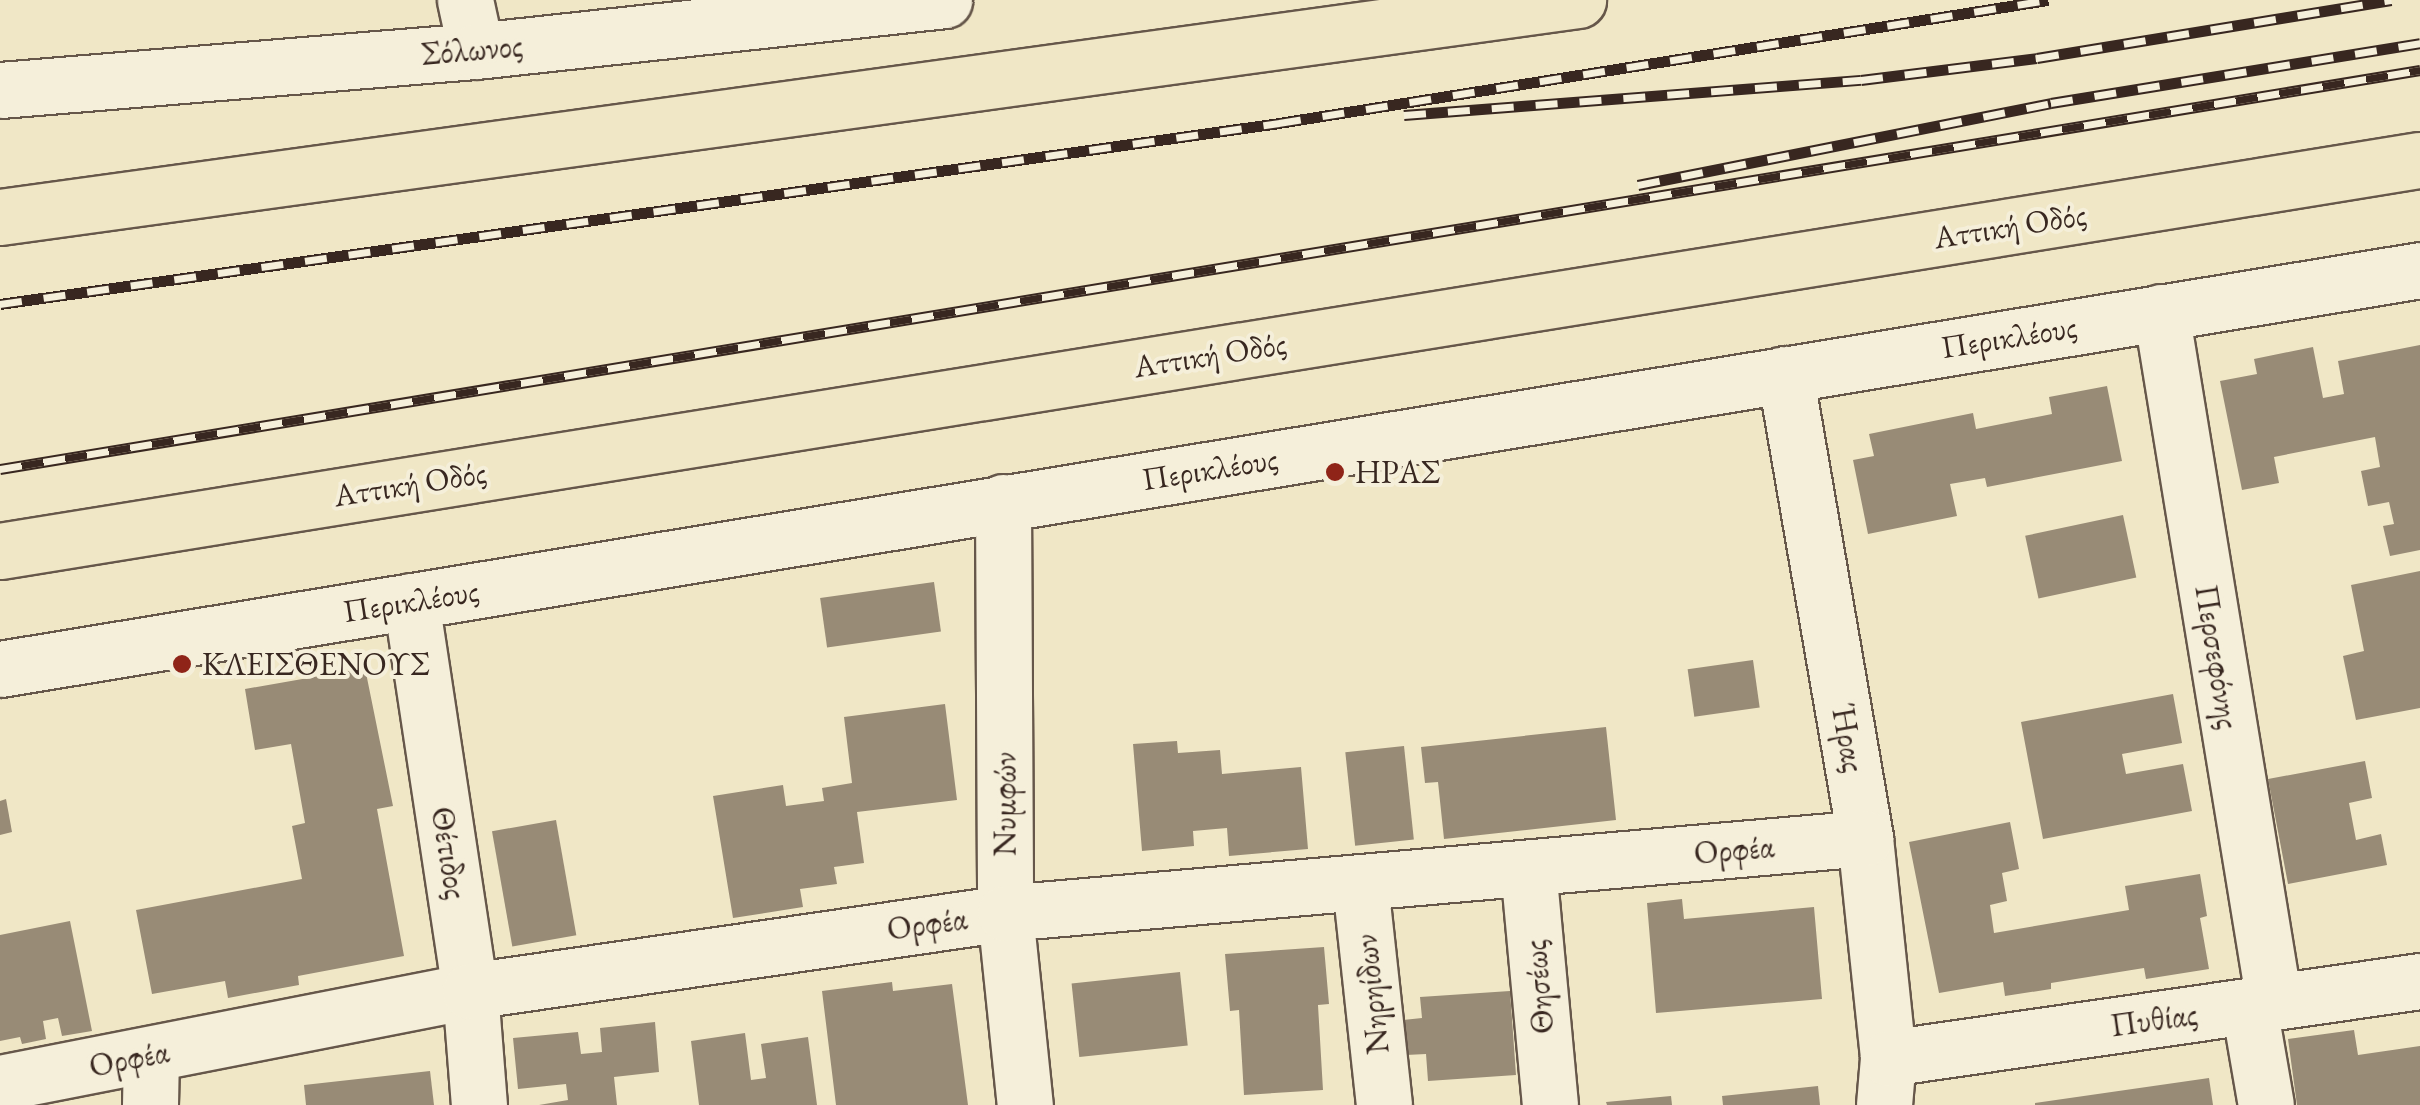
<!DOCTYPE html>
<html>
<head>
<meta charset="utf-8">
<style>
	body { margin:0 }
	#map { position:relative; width:2420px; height:1105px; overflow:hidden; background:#f0e7c6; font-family:"EB Garamond",serif }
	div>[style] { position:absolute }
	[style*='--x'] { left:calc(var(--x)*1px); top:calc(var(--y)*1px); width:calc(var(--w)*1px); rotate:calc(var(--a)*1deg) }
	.building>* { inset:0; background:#988b76; transform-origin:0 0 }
	.roads { filter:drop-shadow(2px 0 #66574a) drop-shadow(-2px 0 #66574a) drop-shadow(0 2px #66574a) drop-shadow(0 -2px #66574a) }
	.minor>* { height:55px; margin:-27.5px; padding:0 27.5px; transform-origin:27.5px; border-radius:27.5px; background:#f5efda }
	.tertiary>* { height:55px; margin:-27.5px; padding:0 27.5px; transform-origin:27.5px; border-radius:27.5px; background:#f5efda }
	.motorway>* { height:55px; margin:-27.5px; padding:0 27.5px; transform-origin:27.5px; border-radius:27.5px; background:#f0e7c6 }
	.rail>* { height:11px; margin-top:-5.5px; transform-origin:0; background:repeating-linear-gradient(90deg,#f5efda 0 22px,#382720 0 44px); box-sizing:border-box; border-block:2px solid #382720 }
	.dots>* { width:28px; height:28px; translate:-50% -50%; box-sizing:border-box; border:5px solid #f5efda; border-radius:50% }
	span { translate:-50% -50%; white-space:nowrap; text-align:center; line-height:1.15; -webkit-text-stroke:8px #f5efda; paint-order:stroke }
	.street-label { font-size:32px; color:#382720 }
	.poi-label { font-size:32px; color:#382720 }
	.left { translate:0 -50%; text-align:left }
</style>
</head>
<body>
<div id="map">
	<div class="building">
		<div style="clip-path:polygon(2420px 345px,2420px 550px,2390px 556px,2383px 526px,2394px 524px,2389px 502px,2368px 506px,2361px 471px,2380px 467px,2375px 437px,2274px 457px,2279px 483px,2242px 490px,2220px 381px,2257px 374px,2254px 359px,2313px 347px,2323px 398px,2344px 394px,2338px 361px)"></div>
		<div style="clip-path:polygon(2107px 386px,2122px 461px,1987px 487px,1985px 478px,1950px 484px,1957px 516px,1868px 534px,1853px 460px,1874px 456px,1869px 434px,1973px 413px,1976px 429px,2052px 414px,2049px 397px)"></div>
		<div style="left:2123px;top:515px;width:64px;height:100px;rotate:78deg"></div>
		<div style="clip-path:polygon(2420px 571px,2420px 708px,2356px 720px,2343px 656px,2364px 651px,2351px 585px)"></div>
		<div style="left:934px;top:582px;width:50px;height:115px;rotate:82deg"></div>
		<div style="left:1753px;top:660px;width:48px;height:66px;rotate:82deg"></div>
		<div style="clip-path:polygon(365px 668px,393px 806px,377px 809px,404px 956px,298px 976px,299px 985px,228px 998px,225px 981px,152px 994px,136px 910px,302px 879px,292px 826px,305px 823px,291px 744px,255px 750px,245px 689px)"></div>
		<div style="clip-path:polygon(2173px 694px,2182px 743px,2122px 754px,2126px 774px,2183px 764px,2192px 811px,2043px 839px,2021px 722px)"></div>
		<div style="clip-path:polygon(945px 704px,957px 800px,857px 812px,864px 863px,834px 867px,837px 884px,800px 889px,803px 907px,733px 918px,713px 796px,783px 785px,786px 806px,824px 801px,822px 788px,852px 783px,844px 717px)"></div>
		<div style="clip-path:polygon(1606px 727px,1616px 820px,1444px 839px,1438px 782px,1425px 783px,1421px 747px)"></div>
		<div style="clip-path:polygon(1177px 741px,1178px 753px,1220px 750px,1222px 774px,1301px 767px,1308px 849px,1229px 856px,1227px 828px,1193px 831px,1194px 846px,1142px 851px,1133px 744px)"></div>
		<div style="left:1404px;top:746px;width:94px;height:59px;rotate:84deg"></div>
		<div style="clip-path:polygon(2365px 761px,2372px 798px,2349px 803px,2356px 840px,2381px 834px,2387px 865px,2288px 884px,2268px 779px)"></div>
		<div style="clip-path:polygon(6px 799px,12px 832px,0 835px,0 801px)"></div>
		<div style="left:556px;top:820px;width:117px;height:65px;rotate:80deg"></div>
		<div style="clip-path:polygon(2010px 822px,2019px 869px,2002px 873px,2007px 901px,1990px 905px,1994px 933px,2129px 910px,2125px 886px,2200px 874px,2207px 916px,2200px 918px,2209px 969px,2146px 979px,2144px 968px,2051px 983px,2051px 989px,2005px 996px,2003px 982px,1939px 993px,1909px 842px)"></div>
		<div style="clip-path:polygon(1682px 899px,1684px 919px,1814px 907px,1822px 999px,1656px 1013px,1647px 903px)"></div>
		<div style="clip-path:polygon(70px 921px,92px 1031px,62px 1036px,58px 1018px,43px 1021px,46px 1039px,22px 1044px,20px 1037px,0 1041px,0 935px)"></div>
		<div style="clip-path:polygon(1324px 947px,1329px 1004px,1318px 1005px,1323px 1090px,1244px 1095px,1239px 1010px,1230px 1011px,1225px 954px)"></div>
		<div style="left:1180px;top:972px;width:74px;height:109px;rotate:84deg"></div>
		<div style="clip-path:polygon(892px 982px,893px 991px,952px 984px,968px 1105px,836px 1105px,822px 991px)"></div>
		<div style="clip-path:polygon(1510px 991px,1516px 1075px,1428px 1081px,1426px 1054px,1406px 1055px,1403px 1020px,1422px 1018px,1420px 997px)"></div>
		<div style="clip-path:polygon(655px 1022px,659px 1072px,614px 1077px,617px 1105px,539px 1105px,568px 1100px,566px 1084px,518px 1089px,513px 1038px,578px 1032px,581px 1054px,602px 1052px,600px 1028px)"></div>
		<div style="clip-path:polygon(2354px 1030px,2358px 1055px,2420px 1046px,2420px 1105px,2297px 1105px,2288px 1039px)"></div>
		<div style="clip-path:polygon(745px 1033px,751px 1080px,766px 1078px,761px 1044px,808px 1037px,817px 1105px,699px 1105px,691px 1041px)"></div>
		<div style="clip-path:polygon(430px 1071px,434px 1105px,306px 1105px,304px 1085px)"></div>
		<div style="clip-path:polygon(2209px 1078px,2213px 1105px,2035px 1105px,2035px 1103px)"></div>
		<div style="clip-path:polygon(1818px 1086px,1820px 1105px,1723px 1105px,1722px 1096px)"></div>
		<div style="clip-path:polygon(1671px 1096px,1672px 1105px,1607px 1105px,1606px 1102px)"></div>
	</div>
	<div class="roads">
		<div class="minor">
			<div style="--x:465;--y:0;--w:52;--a:77.8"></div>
			<div style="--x:2161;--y:312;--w:699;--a:80.7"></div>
			<div style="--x:1785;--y:374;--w:471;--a:80.2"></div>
			<div style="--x:1865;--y:838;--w:221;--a:84"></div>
			<div style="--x:1888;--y:1058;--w:47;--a:94.9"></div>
			<div style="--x:1003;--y:502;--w:411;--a:89.7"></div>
			<div style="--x:1005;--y:913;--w:193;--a:84.1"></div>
			<div style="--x:411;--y:601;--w:394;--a:81.4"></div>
			<div style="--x:470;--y:991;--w:114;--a:85.5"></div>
			<div style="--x:1528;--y:868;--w:238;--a:84.7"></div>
			<div style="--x:1360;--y:884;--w:222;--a:83.8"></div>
			<div style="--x:2249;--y:1007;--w:99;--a:80.2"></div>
			<div style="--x:1888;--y:1058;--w:538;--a:-8.24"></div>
			<div style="--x:0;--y:1083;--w:479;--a:-11.1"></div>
			<div style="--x:470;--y:991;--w:541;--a:-8.29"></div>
			<div style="--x:1005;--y:913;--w:863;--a:-4.98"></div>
			<div style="--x:150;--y:1105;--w:50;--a:-88.9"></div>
		</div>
		<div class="tertiary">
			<div style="--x:0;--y:90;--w:478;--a:-4.7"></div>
			<div style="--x:476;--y:51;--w:471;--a:-6.2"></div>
			<div style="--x:0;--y:669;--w:2453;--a:-9.36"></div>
		</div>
		<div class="motorway">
			<div style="--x:0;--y:217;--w:1593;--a:-7.83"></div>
			<div style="--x:0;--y:551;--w:2451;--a:-9.18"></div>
		</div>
	</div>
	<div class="rail">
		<div style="--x:1404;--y:115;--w:458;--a:-4.4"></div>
		<div style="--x:1861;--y:80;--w:177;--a:-7.1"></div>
		<div style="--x:2037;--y:58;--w:359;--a:-9.3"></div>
		<div style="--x:1638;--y:185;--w:421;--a:-11.2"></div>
		<div style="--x:2051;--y:103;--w:374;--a:-9.2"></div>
		<div style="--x:0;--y:304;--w:1292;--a:-8.05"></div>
		<div style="--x:1279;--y:123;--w:779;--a:-9.09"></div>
		<div style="--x:0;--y:469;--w:2453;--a:-9.36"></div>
	</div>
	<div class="dots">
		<div style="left:1335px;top:472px;background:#8f2418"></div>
		<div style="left:182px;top:664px;background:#8f2418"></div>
	</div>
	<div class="street-label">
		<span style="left:472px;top:50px;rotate:-5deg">Σόλωνος</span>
		<span style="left:2010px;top:226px;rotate:-9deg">Αττική Οδός</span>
		<span style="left:2009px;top:337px;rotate:-9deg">Περικλέους</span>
		<span style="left:1210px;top:355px;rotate:-9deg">Αττική Οδός</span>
		<span style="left:1210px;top:469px;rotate:-9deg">Περικλέους</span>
		<span style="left:410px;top:484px;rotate:-9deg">Αττική Οδός</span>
		<span style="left:411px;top:601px;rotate:-9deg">Περικλέους</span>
		<span style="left:2217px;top:657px;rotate:81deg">Περσεφόνης</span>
		<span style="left:1848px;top:738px;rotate:80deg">Ήρας</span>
		<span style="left:1005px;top:804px;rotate:-90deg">Νυμφών</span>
		<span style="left:1734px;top:850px;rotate:-5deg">Ορφέα</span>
		<span style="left:449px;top:853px;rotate:81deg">Θέτιδος</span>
		<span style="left:927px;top:924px;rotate:-8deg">Ορφέα</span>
		<span style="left:1539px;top:987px;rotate:-95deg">Θησέως</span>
		<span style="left:1372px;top:994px;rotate:-96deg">Νηρηίδων</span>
		<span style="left:2154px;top:1020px;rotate:-8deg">Πυθίας</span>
		<span style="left:129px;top:1059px;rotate:-11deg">Ορφέα</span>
	</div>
	<div class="poi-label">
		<span class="left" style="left:1355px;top:472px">ΗΡΑΣ</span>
		<span class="left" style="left:202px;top:664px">ΚΛΕΙΣΘΕΝΟΥΣ</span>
	</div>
</div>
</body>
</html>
